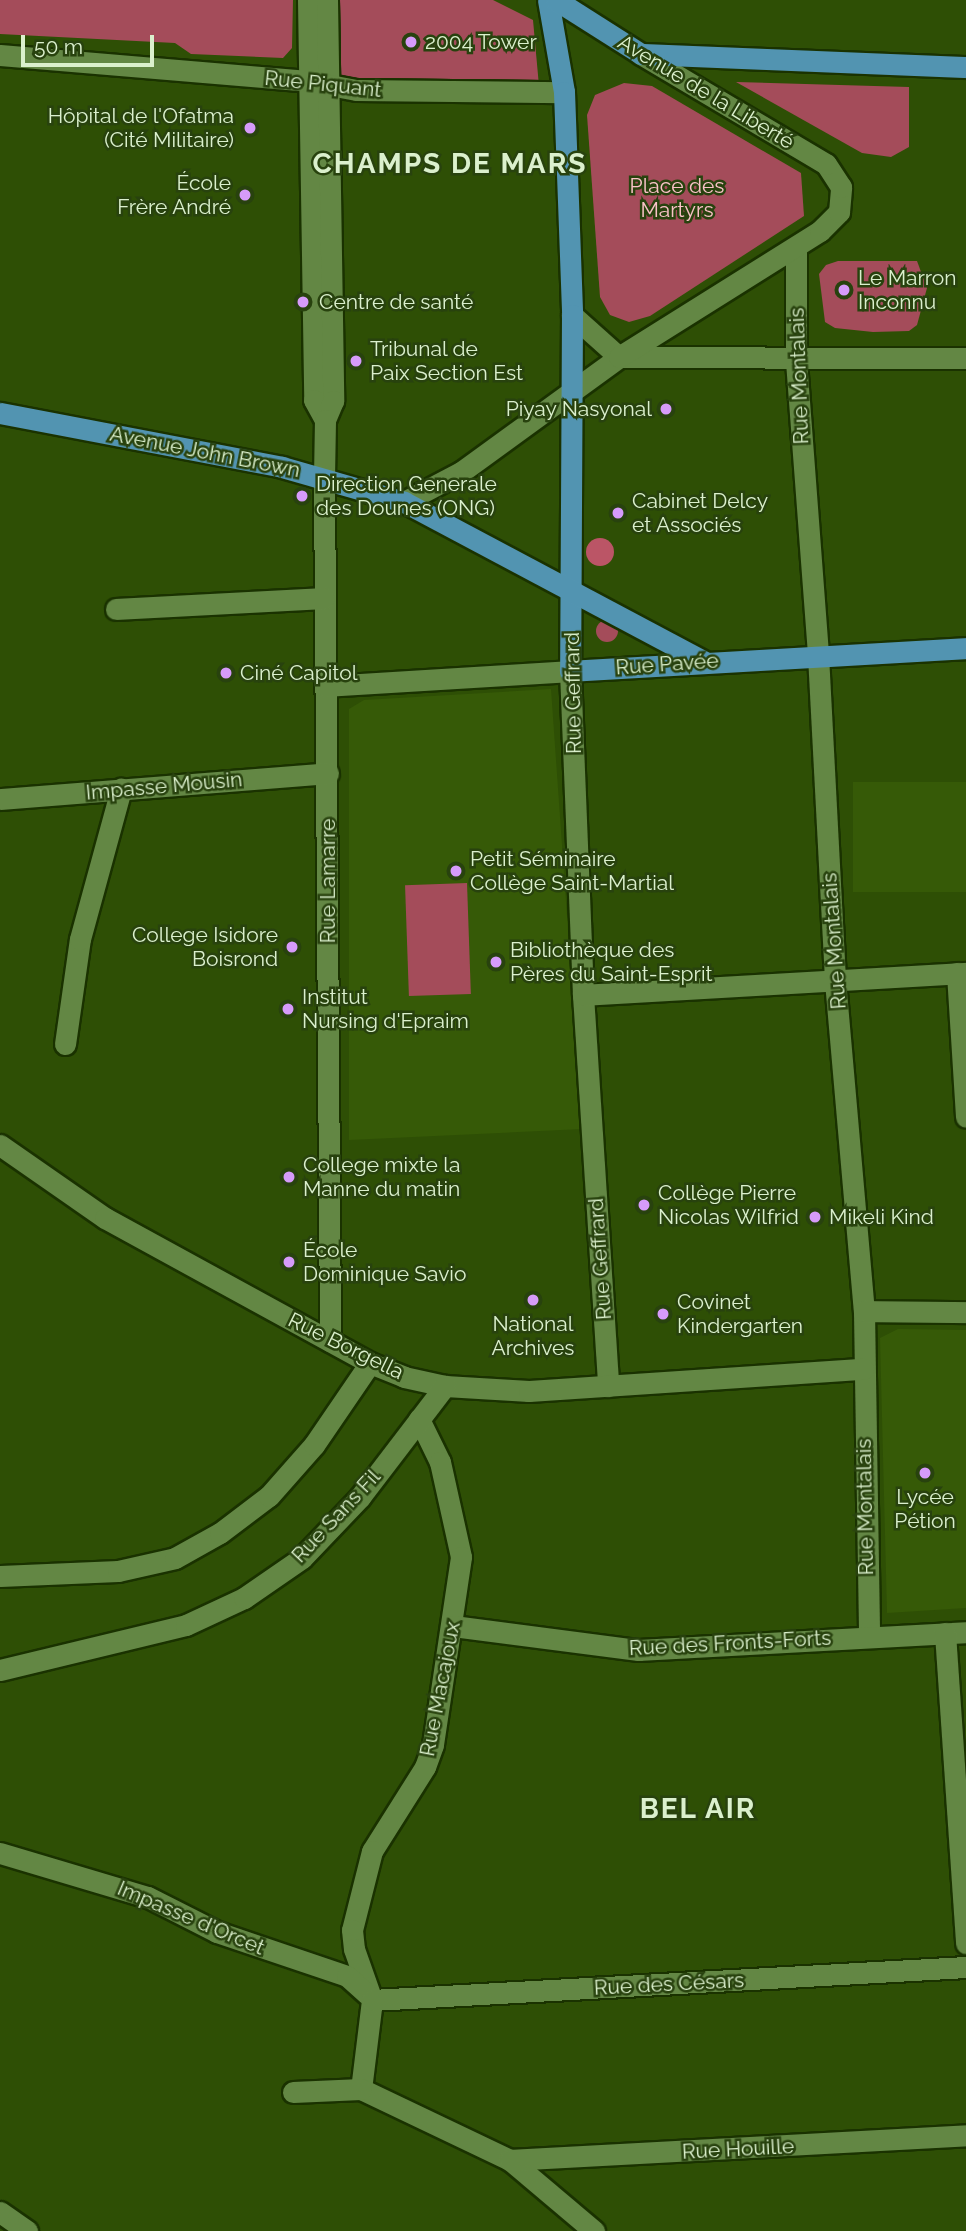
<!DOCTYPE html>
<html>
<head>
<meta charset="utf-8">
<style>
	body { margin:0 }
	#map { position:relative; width:966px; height:2231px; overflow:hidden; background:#2e4f05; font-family:Raleway,sans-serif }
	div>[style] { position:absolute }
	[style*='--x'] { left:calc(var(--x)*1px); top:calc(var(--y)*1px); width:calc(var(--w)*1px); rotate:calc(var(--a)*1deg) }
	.built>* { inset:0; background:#365a07; transform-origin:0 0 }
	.green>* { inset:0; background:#a44c5a; transform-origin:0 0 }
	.round { border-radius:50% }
	.forest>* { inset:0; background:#b56 }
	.roads { filter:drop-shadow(2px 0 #1a3200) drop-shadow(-2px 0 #1a3200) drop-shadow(0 2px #1a3200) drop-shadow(0 -2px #1a3200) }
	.minor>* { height:21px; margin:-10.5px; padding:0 10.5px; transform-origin:10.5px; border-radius:10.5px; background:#638744 }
	.major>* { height:21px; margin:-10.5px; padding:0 10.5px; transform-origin:10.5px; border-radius:10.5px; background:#5294b1 }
	.dots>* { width:19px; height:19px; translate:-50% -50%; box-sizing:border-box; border:4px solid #28420e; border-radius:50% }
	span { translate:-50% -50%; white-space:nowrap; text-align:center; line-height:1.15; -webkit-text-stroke:5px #28420e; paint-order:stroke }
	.poi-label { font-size:21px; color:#dbf0cd }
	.left { translate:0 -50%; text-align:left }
	.right { translate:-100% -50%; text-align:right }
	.street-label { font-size:21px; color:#dbf0cd }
	.park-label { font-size:21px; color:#fac2c8 }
	.district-label { font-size:28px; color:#dbf0cd; font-weight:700; letter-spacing:2px }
	.scale { position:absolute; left:21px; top:35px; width:133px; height:32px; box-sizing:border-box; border:4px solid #dbf0cd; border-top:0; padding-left:9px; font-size:21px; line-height:24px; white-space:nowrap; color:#dbf0cd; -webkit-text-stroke:5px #28420e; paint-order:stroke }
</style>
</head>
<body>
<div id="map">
	<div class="built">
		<div style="clip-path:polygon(551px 689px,582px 1129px,349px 1140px,349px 709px,364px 700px)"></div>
		<div style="left:966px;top:782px;width:110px;height:113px;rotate:90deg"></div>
		<div style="clip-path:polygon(898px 1329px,966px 1330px,966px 1608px,887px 1613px,880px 1338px)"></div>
	</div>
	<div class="green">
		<div style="clip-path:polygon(0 0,293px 0,292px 48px,283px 58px,191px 54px,175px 43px,0 34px)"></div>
		<div style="clip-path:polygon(329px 0,493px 0,533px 20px,540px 97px,327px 77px)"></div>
		<div style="clip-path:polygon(736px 82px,909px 87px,909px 147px,891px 157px,862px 153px)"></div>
		<div style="clip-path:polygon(624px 83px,652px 86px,801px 173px,804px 216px,650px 316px,629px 322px,610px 315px,600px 297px,587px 115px,595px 95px)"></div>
		<div style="clip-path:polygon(838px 261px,917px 261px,927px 288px,917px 325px,909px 331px,873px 332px,835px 328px,825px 322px,819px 274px,826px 265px)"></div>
		<div class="round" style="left:596px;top:620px;width:22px;height:22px"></div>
		<div style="left:467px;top:883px;width:111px;height:62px;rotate:88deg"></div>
	</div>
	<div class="forest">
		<div class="round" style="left:586px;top:538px;width:28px;height:28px"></div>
	</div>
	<div class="roads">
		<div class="minor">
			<div style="--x:308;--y:0;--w:400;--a:89.1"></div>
			<div style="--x:314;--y:400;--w:23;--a:61"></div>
			<div style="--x:327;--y:0;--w:401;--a:89.1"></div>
			<div style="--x:333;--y:401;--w:21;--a:113"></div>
			<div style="--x:325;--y:420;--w:56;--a:91"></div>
			<div style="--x:324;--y:476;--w:865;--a:89.6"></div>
			<div style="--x:0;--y:55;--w:309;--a:4.8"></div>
			<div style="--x:308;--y:81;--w:49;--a:10.6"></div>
			<div style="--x:356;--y:90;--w:208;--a:0.6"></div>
			<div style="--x:796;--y:247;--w:114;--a:90"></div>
			<div style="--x:796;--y:361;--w:295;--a:85.7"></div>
			<div style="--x:818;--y:655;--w:326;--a:87"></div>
			<div style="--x:835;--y:981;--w:331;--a:85"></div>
			<div style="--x:864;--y:1311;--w:325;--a:89.1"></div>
			<div style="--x:572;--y:315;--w:63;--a:41.8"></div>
			<div style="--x:619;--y:357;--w:347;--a:0.2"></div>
			<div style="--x:404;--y:502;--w:64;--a:-27.8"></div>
			<div style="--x:461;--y:472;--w:195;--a:-36"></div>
			<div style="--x:619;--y:357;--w:237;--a:-32.1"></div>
			<div style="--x:820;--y:231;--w:27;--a:-45"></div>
			<div style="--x:839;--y:212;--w:25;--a:-85"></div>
			<div style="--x:841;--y:187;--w:27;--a:-123"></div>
			<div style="--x:826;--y:164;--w:215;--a:-149.3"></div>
			<div style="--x:116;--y:609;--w:208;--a:-3"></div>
			<div style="--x:326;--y:686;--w:244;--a:-3.5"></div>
			<div style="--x:570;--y:671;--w:324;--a:87.7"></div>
			<div style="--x:583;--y:995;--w:392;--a:86.3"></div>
			<div style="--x:0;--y:799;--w:329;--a:-4.5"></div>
			<div style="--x:957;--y:973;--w:144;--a:86.4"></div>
			<div style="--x:583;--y:995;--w:384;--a:-3.3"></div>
			<div style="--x:65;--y:1044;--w:106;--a:-81.9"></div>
			<div style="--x:80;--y:939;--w:156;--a:-74.7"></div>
			<div style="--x:0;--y:1145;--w:128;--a:34.8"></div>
			<div style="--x:105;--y:1218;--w:302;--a:28.7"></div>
			<div style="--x:370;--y:1363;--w:37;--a:22"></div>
			<div style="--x:404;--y:1377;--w:42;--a:12.4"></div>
			<div style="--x:445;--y:1386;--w:84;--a:3.4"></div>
			<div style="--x:529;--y:1391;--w:335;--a:-3.8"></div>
			<div style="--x:864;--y:1311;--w:102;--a:0.6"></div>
			<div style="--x:419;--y:1419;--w:48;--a:64"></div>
			<div style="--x:440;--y:1462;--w:97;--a:77.5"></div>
			<div style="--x:461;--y:1557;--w:190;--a:98.5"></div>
			<div style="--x:433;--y:1745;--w:23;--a:110"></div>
			<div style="--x:425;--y:1767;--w:99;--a:122.2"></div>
			<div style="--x:372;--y:1851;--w:81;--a:104.2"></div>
			<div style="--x:352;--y:1930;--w:19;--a:84"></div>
			<div style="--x:354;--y:1949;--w:54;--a:70.6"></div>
			<div style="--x:372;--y:2000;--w:90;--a:97"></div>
			<div style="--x:361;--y:2089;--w:165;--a:25.5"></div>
			<div style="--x:510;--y:2160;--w:110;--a:40.2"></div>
			<div style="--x:0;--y:1576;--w:118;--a:-2.4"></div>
			<div style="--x:118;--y:1571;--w:58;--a:-12.8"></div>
			<div style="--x:175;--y:1558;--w:51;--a:-29.1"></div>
			<div style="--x:220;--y:1533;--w:61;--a:-37.1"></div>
			<div style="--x:269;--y:1496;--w:68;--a:-48.6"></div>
			<div style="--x:314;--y:1445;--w:99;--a:-55.7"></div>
			<div style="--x:453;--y:1626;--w:187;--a:7.4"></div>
			<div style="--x:638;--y:1650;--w:328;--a:-3.1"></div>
			<div style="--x:945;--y:1633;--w:311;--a:86.1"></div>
			<div style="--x:0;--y:1670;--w:191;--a:-13.6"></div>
			<div style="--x:186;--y:1625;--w:64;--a:-25"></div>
			<div style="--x:244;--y:1598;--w:70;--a:-34.6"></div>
			<div style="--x:302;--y:1558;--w:84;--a:-46.4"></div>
			<div style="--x:360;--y:1497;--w:140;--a:-52.6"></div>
			<div style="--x:0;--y:1853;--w:154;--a:16.6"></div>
			<div style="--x:148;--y:1897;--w:77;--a:26.9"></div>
			<div style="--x:217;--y:1932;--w:137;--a:18.7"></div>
			<div style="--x:347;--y:1976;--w:27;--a:42"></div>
			<div style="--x:372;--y:2000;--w:595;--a:-3.18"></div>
			<div style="--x:293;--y:2092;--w:68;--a:-2.5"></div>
			<div style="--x:510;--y:2160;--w:457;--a:-3.1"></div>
			<div style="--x:0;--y:2212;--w:33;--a:35"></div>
		</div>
		<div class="major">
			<div style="--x:548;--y:0;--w:93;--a:80.1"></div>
			<div style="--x:564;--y:92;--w:223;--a:87.9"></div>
			<div style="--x:572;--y:315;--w:356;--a:90.3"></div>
			<div style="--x:570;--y:671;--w:397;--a:-3.3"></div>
			<div style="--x:556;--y:0;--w:101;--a:32.4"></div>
			<div style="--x:641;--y:54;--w:325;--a:2.3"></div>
			<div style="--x:0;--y:413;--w:287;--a:10.8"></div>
			<div style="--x:282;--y:467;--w:127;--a:16"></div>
			<div style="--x:404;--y:502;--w:339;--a:28"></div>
		</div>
	</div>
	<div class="dots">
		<div style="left:411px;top:42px;background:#d69bfa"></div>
		<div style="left:250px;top:128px;background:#d69bfa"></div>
		<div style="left:245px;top:195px;background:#d69bfa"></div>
		<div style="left:844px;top:290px;background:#d69bfa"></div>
		<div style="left:303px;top:302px;background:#d69bfa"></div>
		<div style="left:356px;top:361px;background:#d69bfa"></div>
		<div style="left:666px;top:409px;background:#d69bfa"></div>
		<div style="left:302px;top:496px;background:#d69bfa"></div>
		<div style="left:618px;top:513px;background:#d69bfa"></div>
		<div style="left:226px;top:673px;background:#d69bfa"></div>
		<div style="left:456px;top:871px;background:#d69bfa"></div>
		<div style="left:292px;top:947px;background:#d69bfa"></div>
		<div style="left:496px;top:962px;background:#d69bfa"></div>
		<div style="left:288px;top:1009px;background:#d69bfa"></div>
		<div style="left:289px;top:1177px;background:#d69bfa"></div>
		<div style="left:644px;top:1205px;background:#d69bfa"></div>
		<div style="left:815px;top:1217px;background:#d69bfa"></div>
		<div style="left:289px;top:1262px;background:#d69bfa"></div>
		<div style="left:533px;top:1300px;background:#d69bfa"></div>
		<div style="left:663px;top:1314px;background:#d69bfa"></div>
		<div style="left:925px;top:1473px;background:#d69bfa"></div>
	</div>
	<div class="poi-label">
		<span class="left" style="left:425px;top:42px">2004 Tower</span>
		<span class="right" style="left:234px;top:128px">Hôpital de l'Ofatma<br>(Cité Militaire)</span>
		<span class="right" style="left:231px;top:195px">École<br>Frère André</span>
		<span class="left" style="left:858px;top:290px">Le Marron<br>Inconnu</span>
		<span class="left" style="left:319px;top:302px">Centre de santé</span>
		<span class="left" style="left:370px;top:361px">Tribunal de<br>Paix Section Est</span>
		<span class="right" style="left:652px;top:409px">Piyay Nasyonal</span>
		<span class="left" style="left:316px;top:496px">Direction Generale<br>des Dounes (ONG)</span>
		<span class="left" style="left:632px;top:513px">Cabinet Delcy<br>et Associés</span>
		<span class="left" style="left:240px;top:673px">Ciné Capitol</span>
		<span class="left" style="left:470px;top:871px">Petit Séminaire<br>Collège Saint-Martial</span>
		<span class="right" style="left:278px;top:947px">College Isidore<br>Boisrond</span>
		<span class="left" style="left:510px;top:962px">Bibliothèque des<br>Pères du Saint-Esprit</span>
		<span class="left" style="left:302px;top:1009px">Institut<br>Nursing d'Epraim</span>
		<span class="left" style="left:303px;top:1177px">College mixte la<br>Manne du matin</span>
		<span class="left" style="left:658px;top:1205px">Collège Pierre<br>Nicolas Wilfrid</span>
		<span class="left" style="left:829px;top:1217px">Mikeli Kind</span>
		<span class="left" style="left:303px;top:1262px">École<br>Dominique Savio</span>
		<span class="left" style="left:677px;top:1314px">Covinet<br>Kindergarten</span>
		<span style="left:533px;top:1336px">National<br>Archives</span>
		<span style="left:925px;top:1509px">Lycée<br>Pétion</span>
	</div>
	<div class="street-label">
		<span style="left:323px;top:84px;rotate:6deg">Rue Piquant</span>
		<span style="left:706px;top:92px;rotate:31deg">Avenue de la Liberté</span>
		<span style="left:799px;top:376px;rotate:-92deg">Rue Montalais</span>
		<span style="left:205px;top:452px;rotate:11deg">Avenue John Brown</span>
		<span style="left:667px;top:664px;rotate:-4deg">Rue Pavée</span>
		<span style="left:573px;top:693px;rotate:-91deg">Rue Geffrard</span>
		<span style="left:164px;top:786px;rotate:-5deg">Impasse Mousin</span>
		<span style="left:328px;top:881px;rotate:-90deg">Rue Lamarre</span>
		<span style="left:834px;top:941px;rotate:-94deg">Rue Montalais</span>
		<span style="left:600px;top:1259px;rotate:-94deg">Rue Geffrard</span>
		<span style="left:346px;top:1346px;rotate:26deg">Rue Borgella</span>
		<span style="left:865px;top:1507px;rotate:-91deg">Rue Montalais</span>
		<span style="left:336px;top:1516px;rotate:-47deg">Rue Sans Fil</span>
		<span style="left:730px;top:1643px;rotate:-3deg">Rue des Fronts-Forts</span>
		<span style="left:440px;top:1689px;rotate:-79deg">Rue Macajoux</span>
		<span style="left:191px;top:1918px;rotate:23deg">Impasse d'Orcet</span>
		<span style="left:669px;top:1984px;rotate:-3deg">Rue des Césars</span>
		<span style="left:738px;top:2149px;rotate:-3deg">Rue Houille</span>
	</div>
	<div class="park-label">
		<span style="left:677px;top:198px">Place des<br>Martyrs</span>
	</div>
	<div class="district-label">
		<span style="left:450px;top:164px">CHAMPS DE MARS</span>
		<span style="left:698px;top:1809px">BEL AIR</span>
	</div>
	<div class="scale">50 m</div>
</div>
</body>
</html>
